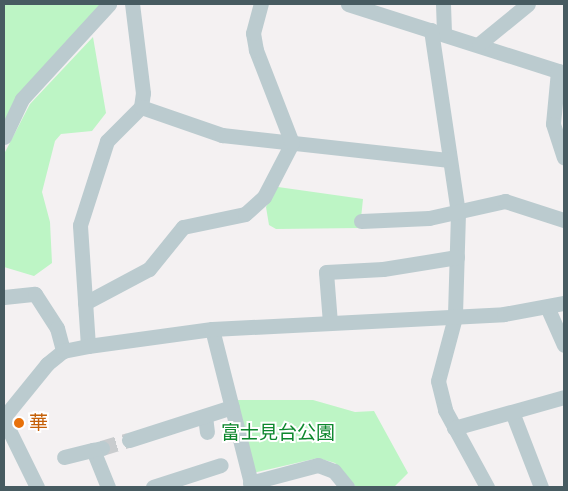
<!DOCTYPE html>
<html>
<head>
<meta charset="utf-8">
<style>
	body { margin:0 }
	#map { position:relative; width:568px; height:491px; overflow:hidden; background:#f4f1f2; font-family:"PT Sans Narrow","Noto Sans JP",sans-serif }
	div>[style] { position:absolute }
	[style*='--x'] { left:calc(var(--x)*1px); top:calc(var(--y)*1px); width:calc(var(--w)*1px); rotate:calc(var(--a)*1deg) }
	.green>* { inset:0; background:#bdf5c5 }
	.minor-tunnel>* { height:15px; margin-top:-7.5px; transform-origin:0; background:repeating-linear-gradient(90deg,#c9ccce 0 15px,transparent 0 23px) }
	.minor>* { height:15px; margin:-7.5px; padding:0 7.5px; transform-origin:7.5px; border-radius:7.5px; background:#bbcbcf }
	.dots>* { width:14px; height:14px; translate:-50% -50%; box-sizing:border-box; border:2px solid #fff; border-radius:50% }
	span { translate:-50% -50%; white-space:nowrap; text-align:center; line-height:1.15; -webkit-text-stroke:4px #fff; paint-order:stroke }
	.food-label { font-size:19px; color:#c56008 }
	.left { translate:0 -50%; text-align:left }
	.park-label { font-size:19px; color:#0d872d }
	.frame { position:absolute; inset:0; border:5px solid #475b61; pointer-events:none }
</style>
</head>
<body>
<div id="map">
	<div class="green">
		<div style="clip-path:polygon(4px 4px,102px 4px,4px 126px)"></div>
		<div style="clip-path:polygon(93px 37px,106px 113px,92px 131px,61px 134px,55px 141px,42px 192px,50px 222px,52px 263px,34px 276px,4px 267px,4px 154px,30px 104px)"></div>
		<div style="clip-path:polygon(278px 187px,363px 199px,360px 228px,276px 229px,269px 225px,266px 207px)"></div>
		<div style="clip-path:polygon(235px 400px,313px 400px,355px 412px,374px 411px,408px 473px,394px 487px,356px 487px,335px 463px,318px 458px,253px 473px)"></div>
	</div>
	<div class="minor-tunnel">
		<div style="--x:102;--y:448;--w:28;--a:-17"></div>
	</div>
	<div class="minor">
		<div style="--x:348;--y:4;--w:227;--a:17.7"></div>
		<div style="--x:443;--y:4;--w:30;--a:88"></div>
		<div style="--x:431;--y:30;--w:185;--a:81.6"></div>
		<div style="--x:458;--y:213;--w:104;--a:91.7"></div>
		<div style="--x:455;--y:317;--w:66;--a:104.9"></div>
		<div style="--x:438;--y:381;--w:30;--a:76"></div>
		<div style="--x:445;--y:410;--w:88;--a:61.4"></div>
		<div style="--x:479;--y:44;--w:63;--a:-39.2"></div>
		<div style="--x:558;--y:71;--w:53;--a:95.4"></div>
		<div style="--x:553;--y:124;--w:35;--a:72"></div>
		<div style="--x:141;--y:107;--w:86;--a:19.1"></div>
		<div style="--x:222;--y:135;--w:229;--a:6.3"></div>
		<div style="--x:4;--y:137;--w:42;--a:-64.7"></div>
		<div style="--x:22;--y:99;--w:129;--a:-47.5"></div>
		<div style="--x:361;--y:221;--w:68;--a:-2.5"></div>
		<div style="--x:429;--y:218;--w:78;--a:-12.6"></div>
		<div style="--x:505;--y:201;--w:62;--a:17.9"></div>
		<div style="--x:4;--y:297;--w:31;--a:-6"></div>
		<div style="--x:35;--y:294;--w:40;--a:57.1"></div>
		<div style="--x:57;--y:328;--w:24;--a:75"></div>
		<div style="--x:85;--y:303;--w:72;--a:-28"></div>
		<div style="--x:149;--y:269;--w:54;--a:-51"></div>
		<div style="--x:183;--y:227;--w:63;--a:-11.8"></div>
		<div style="--x:245;--y:214;--w:25;--a:-42"></div>
		<div style="--x:264;--y:197;--w:61;--a:-62.6"></div>
		<div style="--x:292;--y:143;--w:100;--a:-111.2"></div>
		<div style="--x:256;--y:50;--w:17;--a:-100"></div>
		<div style="--x:253;--y:33;--w:30;--a:-75"></div>
		<div style="--x:548;--y:309;--w:39;--a:66"></div>
		<div style="--x:330;--y:323;--w:51;--a:-94.5"></div>
		<div style="--x:326;--y:272;--w:57;--a:-3"></div>
		<div style="--x:383;--y:269;--w:75;--a:-9.2"></div>
		<div style="--x:212;--y:329;--w:163;--a:75.8"></div>
		<div style="--x:88;--y:346;--w:121;--a:-93.8"></div>
		<div style="--x:80;--y:225;--w:88;--a:-72.2"></div>
		<div style="--x:107;--y:141;--w:48;--a:-45"></div>
		<div style="--x:141;--y:107;--w:14;--a:-82"></div>
		<div style="--x:143;--y:93;--w:90;--a:-97"></div>
		<div style="--x:512;--y:412;--w:80;--a:68.9"></div>
		<div style="--x:205;--y:416;--w:16;--a:83"></div>
		<div style="--x:4;--y:417;--w:68;--a:-50.9"></div>
		<div style="--x:47;--y:364;--w:21;--a:-39"></div>
		<div style="--x:63;--y:351;--w:25;--a:-11"></div>
		<div style="--x:88;--y:346;--w:125;--a:-7.8"></div>
		<div style="--x:212;--y:329;--w:292;--a:-2.9"></div>
		<div style="--x:504;--y:314;--w:61;--a:-10.4"></div>
		<div style="--x:4;--y:420;--w:75;--a:63.8"></div>
		<div style="--x:454;--y:428;--w:114;--a:-15.7"></div>
		<div style="--x:129;--y:440;--w:108;--a:-17.8"></div>
		<div style="--x:102;--y:448;--w:9;--a:167"></div>
		<div style="--x:93;--y:450;--w:40;--a:68"></div>
		<div style="--x:64;--y:457;--w:30;--a:-14"></div>
		<div style="--x:250;--y:483;--w:70;--a:-14.8"></div>
		<div style="--x:318;--y:465;--w:17;--a:21"></div>
		<div style="--x:334;--y:471;--w:21;--a:51"></div>
		<div style="--x:153;--y:487;--w:71;--a:-17.9"></div>
	</div>
	<div class="dots">
		<div style="left:19px;top:423px;background:#e8710a"></div>
	</div>
	<div class="food-label">
		<span class="left" style="left:29px;top:423px">華</span>
	</div>
	<div class="park-label">
		<span style="left:278px;top:433px">富士見台公園</span>
	</div>
	<div class="frame"></div>
</div>
</body>
</html>
